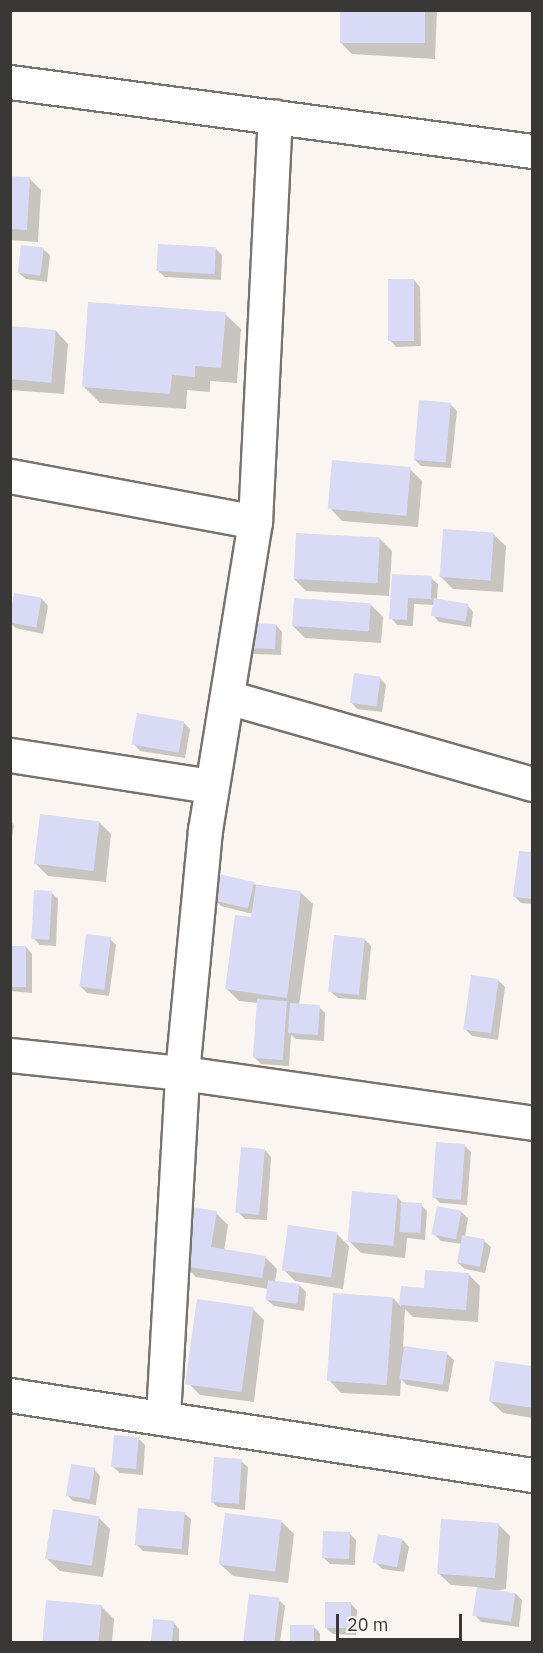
<!DOCTYPE html>
<html>
<head>
<meta charset="utf-8">
<style>
	body { margin:0 }
	#map { position:relative; width:543px; height:1653px; overflow:hidden; background:#fbf5f1; font-family:"IBM Plex Sans",sans-serif }
	div>[style] { position:absolute }
	[style*='--x'] { left:calc(var(--x)*1px); top:calc(var(--y)*1px); width:calc(var(--w)*1px); rotate:calc(var(--a)*1deg) }
	.shadow>* { inset:0; background:#0003 }
	.building>* { inset:0; background:#d9daf6; transform-origin:0 0 }
	.roads { filter:drop-shadow(2px 0 #77726e) drop-shadow(-2px 0 #77726e) drop-shadow(0 2px #77726e) drop-shadow(0 -2px #77726e) }
	.minor>* { height:33px; margin:-16.5px; padding:0 16.5px; transform-origin:16.5px; border-radius:16.5px; background:#fff }
	span { translate:-50% -50%; white-space:nowrap; text-align:center; line-height:1.15; -webkit-text-stroke:6px #fbf5f1; paint-order:stroke }
	.frame { position:absolute; inset:0; border:12px solid #3a3836; pointer-events:none }
	.scale { position:absolute; left:336px; top:1614px; width:126px; height:27px; box-sizing:border-box; border:3px solid #3a3836; border-top:0; padding-left:8px; font-size:18px; line-height:21px; white-space:nowrap; color:#3a3836; -webkit-text-stroke:4px #fbf5f1; paint-order:stroke }
</style>
</head>
<body>
<div id="map">
	<div class="shadow">
		<div style="clip-path:polygon(342px 10px,437px 10px,435px 59px,352px 54px,340px 42px)"></div>
		<div style="clip-path:polygon(10px 177px,29px 178px,41px 190px,38px 242px,10px 240px)"></div>
		<div style="clip-path:polygon(43px 249px,50px 255px,47px 282px,26px 279px,19px 273px)"></div>
		<div style="clip-path:polygon(216px 249px,222px 255px,221px 280px,165px 277px,158px 271px)"></div>
		<div style="clip-path:polygon(414px 280px,420px 287px,421px 346px,396px 347px,390px 340px)"></div>
		<div style="clip-path:polygon(225px 314px,241px 329px,237px 383px,210px 381px,210px 392px,187px 390px,186px 409px,100px 403px,84px 387px)"></div>
		<div style="clip-path:polygon(10px 328px,56px 331px,68px 344px,64px 394px,10px 390px)"></div>
		<div style="clip-path:polygon(450px 404px,457px 411px,451px 468px,421px 466px,414px 459px)"></div>
		<div style="clip-path:polygon(410px 469px,422px 481px,418px 527px,342px 521px,330px 508px)"></div>
		<div style="clip-path:polygon(493px 534px,506px 546px,503px 592px,453px 589px,441px 577px)"></div>
		<div style="clip-path:polygon(380px 539px,392px 551px,389px 596px,306px 591px,294px 579px)"></div>
		<div style="clip-path:polygon(394px 575px,431px 578px,438px 584px,437px 600px,467px 605px,473px 612px,471px 627px,439px 622px,433px 615px,435px 605px,414px 604px,413px 626px,397px 625px,391px 618px)"></div>
		<div style="clip-path:polygon(15px 594px,42px 599px,48px 606px,43px 634px,16px 628px,10px 623px)"></div>
		<div style="clip-path:polygon(371px 605px,383px 617px,381px 643px,305px 638px,293px 626px)"></div>
		<div style="clip-path:polygon(276px 625px,282px 632px,281px 655px,253px 654px,246px 647px)"></div>
		<div style="clip-path:polygon(380px 678px,386px 685px,382px 712px,357px 709px,351px 702px)"></div>
		<div style="clip-path:polygon(183px 722px,190px 729px,185px 758px,140px 751px,134px 744px)"></div>
		<div style="clip-path:polygon(10px 821px,14px 825px,10px 849px)"></div>
		<div style="clip-path:polygon(99px 822px,111px 834px,106px 882px,48px 876px,36px 864px)"></div>
		<div style="clip-path:polygon(520px 852px,532px 854px,532px 904px,521px 903px,514px 896px)"></div>
		<div style="clip-path:polygon(253px 884px,300px 892px,313px 904px,299px 1005px,319px 1007px,325px 1013px,324px 1041px,296px 1039px,291px 1035px,289px 1066px,261px 1064px,255px 1058px,258px 1003px,239px 1001px,227px 989px,253px 914px,221px 906px,215px 900px)"></div>
		<div style="clip-path:polygon(52px 893px,58px 899px,56px 946px,40px 945px,33px 938px)"></div>
		<div style="clip-path:polygon(110px 939px,116px 945px,109px 996px,87px 993px,80px 986px)"></div>
		<div style="clip-path:polygon(364px 939px,371px 946px,366px 1000px,338px 998px,331px 992px)"></div>
		<div style="clip-path:polygon(10px 947px,26px 947px,32px 954px,32px 993px,10px 991px)"></div>
		<div style="clip-path:polygon(498px 980px,505px 987px,498px 1040px,472px 1036px,466px 1030px)"></div>
		<div style="clip-path:polygon(464px 1145px,471px 1152px,467px 1205px,440px 1203px,434px 1197px)"></div>
		<div style="clip-path:polygon(265px 1150px,271px 1157px,267px 1220px,245px 1219px,238px 1212px)"></div>
		<div style="clip-path:polygon(397px 1197px,404px 1204px,421px 1205px,427px 1211px,425px 1240px,407px 1238px,405px 1258px,361px 1253px,349px 1241px)"></div>
		<div style="clip-path:polygon(461px 1212px,468px 1218px,465px 1237px,484px 1241px,491px 1247px,485px 1273px,465px 1269px,458px 1263px,462px 1244px,441px 1241px,434px 1234px)"></div>
		<div style="clip-path:polygon(216px 1213px,228px 1225px,224px 1251px,265px 1257px,277px 1269px,275px 1282px,300px 1286px,306px 1292px,304px 1311px,274px 1306px,267px 1300px,269px 1289px,196px 1277px,184px 1265px)"></div>
		<div style="clip-path:polygon(337px 1234px,349px 1246px,343px 1289px,295px 1281px,283px 1269px)"></div>
		<div style="clip-path:polygon(468px 1274px,480px 1286px,478px 1322px,413px 1317px,405px 1309px,403px 1347px,447px 1354px,454px 1360px,448px 1392px,407px 1385px,401px 1379px,400px 1396px,341px 1393px,329px 1380px,393px 1298px,401px 1306px,402px 1288px,426px 1289px)"></div>
		<div style="clip-path:polygon(252px 1308px,264px 1320px,254px 1402px,200px 1395px,188px 1383px)"></div>
		<div style="clip-path:polygon(496px 1363px,532px 1368px,532px 1418px,503px 1413px,490px 1401px)"></div>
		<div style="clip-path:polygon(138px 1438px,145px 1445px,143px 1475px,120px 1473px,113px 1467px)"></div>
		<div style="clip-path:polygon(241px 1461px,248px 1467px,245px 1510px,218px 1507px,211px 1501px)"></div>
		<div style="clip-path:polygon(94px 1469px,100px 1476px,96px 1505px,73px 1501px,67px 1495px)"></div>
		<div style="clip-path:polygon(184px 1513px,191px 1519px,188px 1555px,143px 1551px,137px 1545px)"></div>
		<div style="clip-path:polygon(98px 1517px,110px 1529px,103px 1577px,60px 1571px,47px 1559px)"></div>
		<div style="clip-path:polygon(282px 1522px,294px 1534px,288px 1583px,233px 1576px,220px 1564px)"></div>
		<div style="clip-path:polygon(498px 1524px,510px 1536px,506px 1589px,492px 1591px,516px 1594px,522px 1600px,519px 1627px,481px 1622px,475px 1615px,478px 1587px,451px 1585px,438px 1573px)"></div>
		<div style="clip-path:polygon(350px 1534px,356px 1540px,355px 1565px,330px 1564px,323px 1557px)"></div>
		<div style="clip-path:polygon(403px 1540px,409px 1547px,404px 1572px,382px 1569px,375px 1562px)"></div>
		<div style="clip-path:polygon(279px 1600px,285px 1606px,280px 1642px,245px 1642px)"></div>
		<div style="clip-path:polygon(47px 1602px,101px 1606px,114px 1619px,112px 1642px,44px 1642px)"></div>
		<div style="clip-path:polygon(351px 1604px,357px 1610px,356px 1635px,333px 1634px,326px 1628px)"></div>
		<div style="clip-path:polygon(154px 1621px,173px 1622px,179px 1629px,179px 1642px,153px 1642px)"></div>
		<div style="clip-path:polygon(291px 1626px,314px 1627px,320px 1633px,320px 1642px,291px 1642px)"></div>
	</div>
	<div class="building">
		<div style="left:340px;top:10px;width:85px;height:33px"></div>
		<div style="clip-path:polygon(10px 176px,30px 177px,27px 230px,10px 229px)"></div>
		<div style="left:158px;top:244px;width:58px;height:27px;rotate:3deg"></div>
		<div style="left:21px;top:245px;width:23px;height:28px;rotate:7deg"></div>
		<div style="left:388px;top:279px;width:26px;height:62px"></div>
		<div style="clip-path:polygon(88px 302px,226px 312px,221px 368px,195px 366px,195px 377px,172px 375px,170px 394px,82px 387px)"></div>
		<div style="left:10px;top:326px;width:46px;height:53px;rotate:5deg"></div>
		<div style="left:419px;top:400px;width:32px;height:60px;rotate:5deg"></div>
		<div style="left:332px;top:460px;width:79px;height:49px;rotate:5deg"></div>
		<div style="left:443px;top:529px;width:51px;height:48px;rotate:4deg"></div>
		<div style="left:296px;top:533px;width:84px;height:46px;rotate:3deg"></div>
		<div style="clip-path:polygon(392px 574px,432px 576px,431px 599px,408px 598px,407px 620px,389px 619px)"></div>
		<div style="left:14px;top:593px;width:28px;height:30px;rotate:10deg"></div>
		<div style="left:294px;top:598px;width:77px;height:28px;rotate:4deg"></div>
		<div style="left:434px;top:598px;width:35px;height:18px;rotate:10deg"></div>
		<div style="left:245px;top:623px;width:31px;height:25px;rotate:2deg"></div>
		<div style="left:354px;top:673px;width:27px;height:30px;rotate:8deg"></div>
		<div style="left:137px;top:713px;width:48px;height:32px;rotate:10deg"></div>
		<div style="left:40px;top:814px;width:60px;height:50px;rotate:7deg"></div>
		<div style="clip-path:polygon(519px 851px,532px 852px,532px 899px,513px 897px)"></div>
		<div style="left:219px;top:874px;width:36px;height:27px;rotate:13deg"></div>
		<div style="clip-path:polygon(256px 885px,301px 891px,287px 998px,225px 989px,235px 915px,251px 917px)"></div>
		<div style="left:34px;top:890px;width:18px;height:49px;rotate:3deg"></div>
		<div style="left:86px;top:934px;width:25px;height:53px;rotate:7deg"></div>
		<div style="left:334px;top:935px;width:31px;height:57px;rotate:6deg"></div>
		<div style="left:10px;top:946px;width:16px;height:41px"></div>
		<div style="left:471px;top:975px;width:28px;height:55px;rotate:8deg"></div>
		<div style="left:257px;top:999px;width:30px;height:59px;rotate:4deg"></div>
		<div style="left:290px;top:1003px;width:30px;height:30px;rotate:4deg"></div>
		<div style="left:436px;top:1142px;width:29px;height:56px;rotate:4deg"></div>
		<div style="left:241px;top:1147px;width:24px;height:66px;rotate:5deg"></div>
		<div style="left:352px;top:1191px;width:46px;height:51px;rotate:5deg"></div>
		<div style="left:401px;top:1202px;width:21px;height:30px;rotate:3deg"></div>
		<div style="left:437px;top:1206px;width:25px;height:29px;rotate:11deg"></div>
		<div style="clip-path:polygon(191px 1207px,217px 1211px,211px 1247px,266px 1256px,262px 1278px,182px 1266px)"></div>
		<div style="left:288px;top:1225px;width:50px;height:46px;rotate:8deg"></div>
		<div style="left:462px;top:1235px;width:23px;height:28px;rotate:10deg"></div>
		<div style="clip-path:polygon(425px 1270px,469px 1273px,466px 1310px,399px 1305px,401px 1286px,424px 1288px)"></div>
		<div style="left:268px;top:1280px;width:32px;height:20px;rotate:7deg"></div>
		<div style="left:333px;top:1293px;width:60px;height:88px;rotate:4deg"></div>
		<div style="left:197px;top:1299px;width:57px;height:86px;rotate:8deg"></div>
		<div style="left:404px;top:1346px;width:44px;height:33px;rotate:8deg"></div>
		<div style="clip-path:polygon(495px 1361px,532px 1366px,532px 1408px,489px 1401px)"></div>
		<div style="left:114px;top:1435px;width:25px;height:32px;rotate:5deg"></div>
		<div style="left:214px;top:1457px;width:28px;height:45px;rotate:4deg"></div>
		<div style="left:71px;top:1464px;width:24px;height:32px;rotate:9deg"></div>
		<div style="left:138px;top:1508px;width:47px;height:37px;rotate:5deg"></div>
		<div style="left:53px;top:1509px;width:47px;height:50px;rotate:9deg"></div>
		<div style="left:225px;top:1513px;width:57px;height:52px;rotate:7deg"></div>
		<div style="left:441px;top:1519px;width:58px;height:55px;rotate:4deg"></div>
		<div style="left:323px;top:1531px;width:27px;height:27px;rotate:2deg"></div>
		<div style="left:378px;top:1534px;width:25px;height:29px;rotate:11deg"></div>
		<div style="left:477px;top:1587px;width:39px;height:29px;rotate:9deg"></div>
		<div style="left:249px;top:1594px;width:31px;height:48px;rotate:7deg"></div>
		<div style="left:46px;top:1600px;width:56px;height:42px;rotate:5deg"></div>
		<div style="left:325px;top:1602px;width:26px;height:26px"></div>
		<div style="left:153px;top:1619px;width:21px;height:23px;rotate:5deg"></div>
		<div style="left:290px;top:1625px;width:24px;height:17px"></div>
	</div>
	<div class="roads">
		<div class="minor">
			<div style="--x:10;--y:82;--w:527;--a:7.53"></div>
			<div style="--x:10;--y:476;--w:249;--a:10.6"></div>
			<div style="--x:227;--y:697;--w:317;--a:15.9"></div>
			<div style="--x:10;--y:755;--w:203;--a:8.8"></div>
			<div style="--x:10;--y:1055;--w:173;--a:6"></div>
			<div style="--x:182;--y:1073;--w:354;--a:8.1"></div>
			<div style="--x:10;--y:1395;--w:528;--a:8.71"></div>
			<div style="--x:163;--y:1416;--w:344;--a:-86.8"></div>
			<div style="--x:182;--y:1073;--w:244;--a:-84.6"></div>
			<div style="--x:205;--y:830;--w:312;--a:-80.8"></div>
			<div style="--x:255;--y:522;--w:406;--a:-87.2"></div>
		</div>
	</div>
	<div class="frame"></div>
	<div class="scale">20 m</div>
</div>
</body>
</html>
